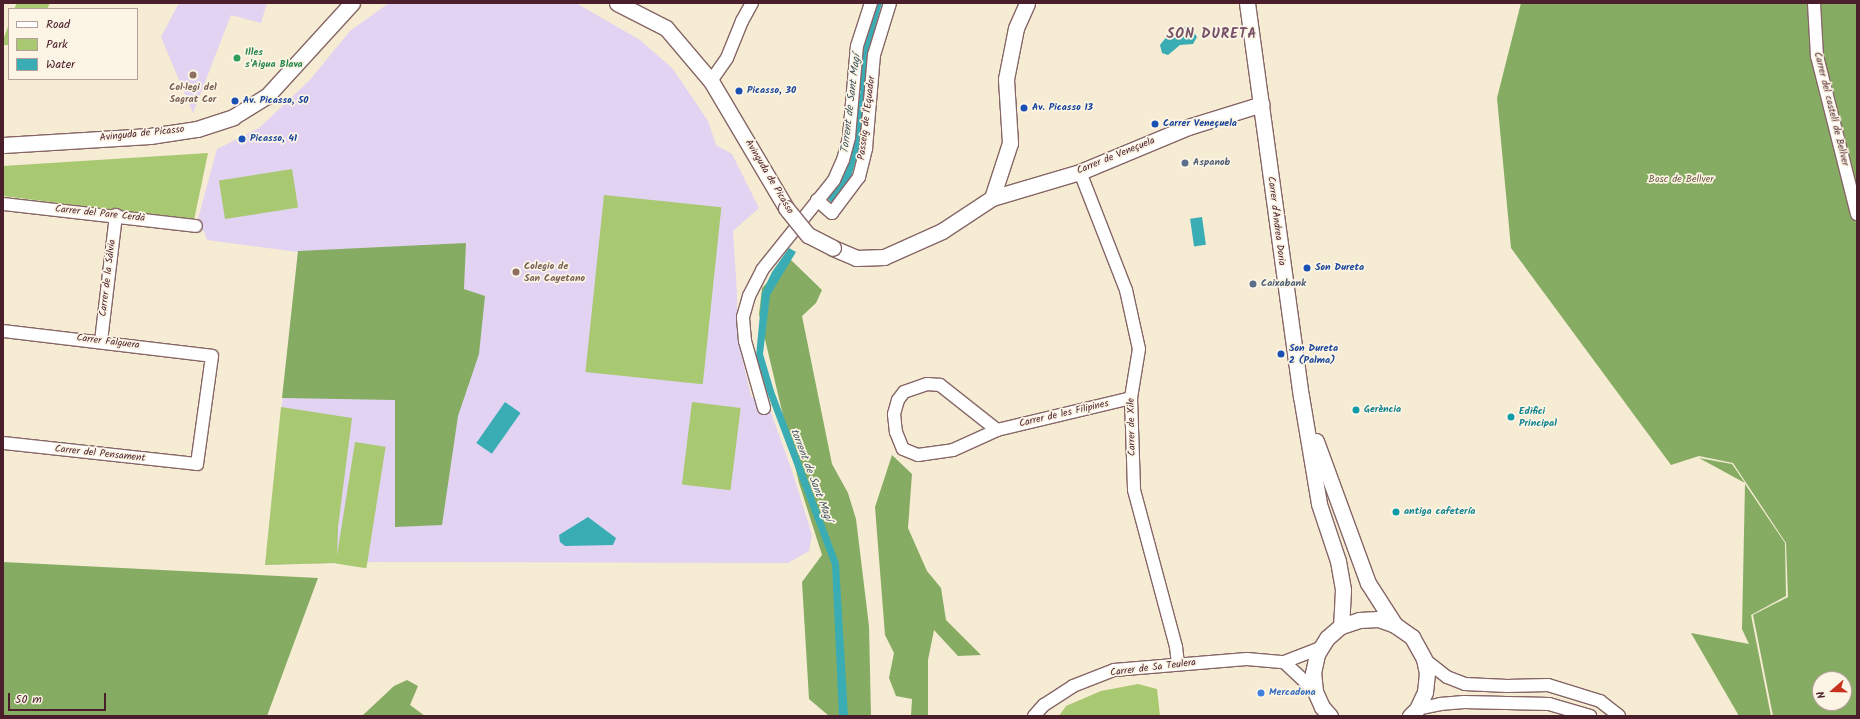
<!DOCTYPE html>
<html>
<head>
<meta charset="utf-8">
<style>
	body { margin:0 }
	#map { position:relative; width:1860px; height:719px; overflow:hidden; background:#f6ebd3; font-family:Kalam,sans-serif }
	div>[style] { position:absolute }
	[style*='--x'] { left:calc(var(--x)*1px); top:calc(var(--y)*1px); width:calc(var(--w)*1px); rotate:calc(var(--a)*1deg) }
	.built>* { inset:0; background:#e3d3f2 }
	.green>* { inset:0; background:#a8c871; transform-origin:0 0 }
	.forest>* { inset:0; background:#86ac63 }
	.water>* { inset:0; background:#3aacb4; transform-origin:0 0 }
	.stream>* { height:4px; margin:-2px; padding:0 2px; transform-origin:2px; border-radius:2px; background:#3aacb4 }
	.roads { filter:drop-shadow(1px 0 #866666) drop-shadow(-1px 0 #866666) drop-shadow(0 1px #866666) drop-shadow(0 -1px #866666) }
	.minor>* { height:12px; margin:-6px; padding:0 6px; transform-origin:6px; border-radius:6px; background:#fff }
	.tertiary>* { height:15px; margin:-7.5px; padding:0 7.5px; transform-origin:7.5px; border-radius:7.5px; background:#fff }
	.bridges { filter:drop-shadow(1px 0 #866666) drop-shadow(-1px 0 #866666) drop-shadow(0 1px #866666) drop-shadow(0 -1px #866666) }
	.tertiary-bridge>* { height:15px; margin:-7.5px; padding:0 7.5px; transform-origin:7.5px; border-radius:7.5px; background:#fff }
	.dots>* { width:11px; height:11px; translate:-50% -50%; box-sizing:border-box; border:2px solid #fcf5e5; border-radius:50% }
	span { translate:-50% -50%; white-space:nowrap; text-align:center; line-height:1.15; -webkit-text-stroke:3.5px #fcf5e5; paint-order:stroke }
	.leisure-label { font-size:10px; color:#27864d; font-weight:700 }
	.left { translate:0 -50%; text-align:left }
	.education-label { font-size:10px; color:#785e54; font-weight:700 }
	.transit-label { font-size:10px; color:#164399; font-weight:700 }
	.street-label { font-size:10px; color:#4a1f2b }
	.service-label { font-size:10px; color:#4e5e75; font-weight:700 }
	.park-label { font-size:10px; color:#665240 }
	.culture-label { font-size:10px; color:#0d838f; font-weight:700 }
	.shop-label { font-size:10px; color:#366cbe; font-weight:700 }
	.water-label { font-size:11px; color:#445762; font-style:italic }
	.district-label { font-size:14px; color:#785268; font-weight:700; letter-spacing:1px }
	.frame { position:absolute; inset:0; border:4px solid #4a1f2b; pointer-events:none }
	.legend { position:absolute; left:8px; top:8px; width:130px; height:72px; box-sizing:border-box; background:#fcf5e5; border:1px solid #b59f9b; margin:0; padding:5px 7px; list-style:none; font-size:12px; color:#4a1f2b }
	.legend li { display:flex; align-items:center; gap:8px; height:20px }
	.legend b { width:20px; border:1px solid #b59f9b }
	.north { position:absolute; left:1812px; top:671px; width:40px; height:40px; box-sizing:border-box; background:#fcf5e5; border:1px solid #b59f9b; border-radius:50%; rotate:250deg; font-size:11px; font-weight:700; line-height:16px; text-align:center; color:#4a1f2b }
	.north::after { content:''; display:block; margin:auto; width:14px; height:18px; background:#c8321e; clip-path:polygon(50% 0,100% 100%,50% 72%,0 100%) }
	.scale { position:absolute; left:8px; top:693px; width:98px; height:18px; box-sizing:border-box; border:2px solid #4a1f2b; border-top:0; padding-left:5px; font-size:12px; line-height:14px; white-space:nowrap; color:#4a1f2b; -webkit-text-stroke:3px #fcf5e5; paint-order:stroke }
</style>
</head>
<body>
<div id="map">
	<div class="built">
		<div style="clip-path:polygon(179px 3px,267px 3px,261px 23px,231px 15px,193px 113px,161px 37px)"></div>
		<div style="clip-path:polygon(389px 3px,576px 3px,640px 40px,673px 69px,708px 121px,716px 145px,732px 154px,759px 208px,733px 231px,737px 293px,737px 336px,751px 396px,764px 408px,769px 407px,792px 471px,812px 535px,809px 551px,788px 563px,372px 562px,265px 565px,298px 252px,207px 240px,204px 231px,196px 226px,217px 149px,259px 128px,309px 81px,350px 31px)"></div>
	</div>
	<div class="green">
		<div style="clip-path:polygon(17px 3px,50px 3px,47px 9px,14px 9px)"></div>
		<div style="clip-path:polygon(9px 24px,9px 45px,3px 45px,3px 40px)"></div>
		<div style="clip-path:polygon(208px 153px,194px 220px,3px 196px,3px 166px)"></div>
		<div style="left:292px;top:169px;width:39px;height:74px;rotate:81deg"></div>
		<div style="left:604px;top:195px;width:118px;height:178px;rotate:6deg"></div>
		<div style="left:692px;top:402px;width:49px;height:83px;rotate:7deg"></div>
		<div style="clip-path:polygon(281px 407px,352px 418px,338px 527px,337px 563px,265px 565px)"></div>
		<div style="left:355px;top:442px;width:31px;height:123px;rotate:9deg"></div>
		<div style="clip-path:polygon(1138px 684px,1157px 689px,1160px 716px,1059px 716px,1066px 706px,1101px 691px)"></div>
	</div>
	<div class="forest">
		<div style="clip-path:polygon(evenodd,1521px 3px,1857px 3px,1857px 716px,1773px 716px,1753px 615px,1788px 597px,1786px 543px,1733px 463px,1699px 456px,1671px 465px,1511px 248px,1497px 98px,1521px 3px,1820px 679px,1844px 679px,1844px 703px,1820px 703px,1820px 679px)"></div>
		<div style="clip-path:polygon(466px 243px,464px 289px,485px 296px,479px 354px,458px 416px,442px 525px,395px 527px,395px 400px,282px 398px,298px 251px)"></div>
		<div style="clip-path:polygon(790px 259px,822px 290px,816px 303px,802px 316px,832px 464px,848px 493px,856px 519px,869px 626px,871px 716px,829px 716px,809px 699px,802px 582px,822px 555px,799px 483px,759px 314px,762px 288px)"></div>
		<div style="clip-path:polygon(892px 455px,912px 474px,908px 528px,927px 571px,941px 588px,946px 620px,981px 655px,958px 656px,934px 630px,928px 660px,928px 716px,911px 716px,912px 699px,896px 696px,889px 678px,894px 653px,885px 635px,875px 507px)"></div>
		<div style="clip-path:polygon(1699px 458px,1732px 464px,1745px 483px)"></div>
		<div style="clip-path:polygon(1745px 484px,1785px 543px,1786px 596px,1751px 615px,1771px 716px,1739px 716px,1691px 633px,1749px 644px,1742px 629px)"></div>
		<div style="clip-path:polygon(3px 562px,318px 578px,267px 716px,3px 716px)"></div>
		<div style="clip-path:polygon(407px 680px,418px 686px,410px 705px,425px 716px,362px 716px,394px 686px)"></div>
	</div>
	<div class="water">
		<div style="clip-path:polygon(873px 3px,882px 3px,869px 49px,866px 91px,856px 91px,861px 41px)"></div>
		<div style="clip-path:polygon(1190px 26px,1197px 37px,1193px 44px,1180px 45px,1168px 55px,1162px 53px,1160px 45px,1168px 35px,1178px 35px,1185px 27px)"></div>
		<div style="clip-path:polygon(856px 100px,865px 101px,860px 146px,851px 177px,832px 203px,826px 197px)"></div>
		<div style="left:1202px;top:217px;width:28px;height:12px;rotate:82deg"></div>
		<div style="clip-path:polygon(789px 248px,796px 252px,770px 295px,763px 354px,774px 391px,839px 563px,848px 716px,839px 716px,832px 565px,768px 395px,756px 356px,762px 293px,772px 272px)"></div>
		<div style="left:505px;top:402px;width:19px;height:50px;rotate:35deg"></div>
		<div style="clip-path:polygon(588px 517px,616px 538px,613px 545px,565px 546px,560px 542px,559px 535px)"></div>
	</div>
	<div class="stream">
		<div style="--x:861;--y:105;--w:19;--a:-84"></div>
	</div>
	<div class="roads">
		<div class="minor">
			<div style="--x:1814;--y:3;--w:53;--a:86.8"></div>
			<div style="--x:1817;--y:56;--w:163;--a:75.8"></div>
			<div style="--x:711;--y:81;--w:28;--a:-55"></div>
			<div style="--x:727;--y:58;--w:40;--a:-68"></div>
			<div style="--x:742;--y:21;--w:21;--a:-61"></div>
			<div style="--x:1080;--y:172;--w:127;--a:68.7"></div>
			<div style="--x:1126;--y:290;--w:60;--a:77.6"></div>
			<div style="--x:1139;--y:349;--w:50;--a:99.3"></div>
			<div style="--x:1131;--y:398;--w:92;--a:88.1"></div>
			<div style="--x:1134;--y:490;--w:163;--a:75"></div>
			<div style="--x:1176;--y:647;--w:16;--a:83"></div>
			<div style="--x:817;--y:200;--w:20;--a:41"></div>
			<div style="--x:832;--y:213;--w:45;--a:-53.1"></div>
			<div style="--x:859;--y:177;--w:30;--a:-76"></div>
			<div style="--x:866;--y:148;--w:93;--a:-85.1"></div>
			<div style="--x:874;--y:55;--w:54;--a:-72.9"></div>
			<div style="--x:3;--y:204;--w:194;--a:6.5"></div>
			<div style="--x:3;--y:331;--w:210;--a:6.8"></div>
			<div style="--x:212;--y:356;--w:109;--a:97.9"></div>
			<div style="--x:197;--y:464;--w:195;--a:-173.8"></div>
			<div style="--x:101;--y:341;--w:127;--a:-83.2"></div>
			<div style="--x:764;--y:408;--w:70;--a:-105.8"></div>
			<div style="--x:745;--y:341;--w:24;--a:-95"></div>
			<div style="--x:743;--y:317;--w:22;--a:-74"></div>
			<div style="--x:749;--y:296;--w:29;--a:-63"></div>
			<div style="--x:762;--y:270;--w:115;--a:-51.3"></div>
			<div style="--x:834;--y:180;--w:22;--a:-66"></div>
			<div style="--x:843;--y:160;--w:24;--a:-75"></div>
			<div style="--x:849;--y:137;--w:91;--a:-85"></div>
			<div style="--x:857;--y:46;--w:45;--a:-72"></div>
			<div style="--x:997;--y:430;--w:73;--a:-141.7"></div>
			<div style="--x:940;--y:385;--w:13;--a:-176"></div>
			<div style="--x:927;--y:384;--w:24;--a:161"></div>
			<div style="--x:904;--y:392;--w:10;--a:127"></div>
			<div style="--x:898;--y:400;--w:15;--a:106"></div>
			<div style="--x:894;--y:414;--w:18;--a:84"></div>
			<div style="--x:896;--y:432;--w:18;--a:68"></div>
			<div style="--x:903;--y:449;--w:16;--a:22"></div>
			<div style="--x:918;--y:455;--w:35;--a:-8"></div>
			<div style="--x:953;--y:450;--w:48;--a:-24.4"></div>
			<div style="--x:997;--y:430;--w:138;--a:-13.4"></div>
			<div style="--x:1424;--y:659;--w:29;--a:38"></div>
			<div style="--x:1447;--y:677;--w:19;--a:21"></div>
			<div style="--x:1465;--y:684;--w:42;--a:2.7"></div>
			<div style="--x:1507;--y:686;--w:41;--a:-1.4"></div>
			<div style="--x:1548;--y:685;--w:54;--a:17.1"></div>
			<div style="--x:1600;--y:701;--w:24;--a:38"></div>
			<div style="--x:1315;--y:691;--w:42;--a:-136.9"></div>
			<div style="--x:1284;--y:662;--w:40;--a:-21"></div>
			<div style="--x:1417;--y:709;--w:24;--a:-12"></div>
			<div style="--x:1440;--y:704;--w:24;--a:-5"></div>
			<div style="--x:1464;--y:702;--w:85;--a:1.3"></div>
			<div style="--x:1549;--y:704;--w:43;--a:16.3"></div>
			<div style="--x:1034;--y:716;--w:15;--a:-48"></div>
			<div style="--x:1044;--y:705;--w:35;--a:-33"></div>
			<div style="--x:1073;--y:686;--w:44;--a:-21.3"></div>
			<div style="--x:1114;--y:670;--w:133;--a:-4.7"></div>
			<div style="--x:1247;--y:659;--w:37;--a:5"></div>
		</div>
		<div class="tertiary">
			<div style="--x:617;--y:3;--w:55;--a:27"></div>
			<div style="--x:666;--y:28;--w:70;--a:49.7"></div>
			<div style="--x:711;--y:81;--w:147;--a:59.4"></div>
			<div style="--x:1247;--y:3;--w:397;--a:82.2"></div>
			<div style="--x:1301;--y:396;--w:109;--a:80.5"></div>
			<div style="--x:1319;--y:504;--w:60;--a:71.6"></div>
			<div style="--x:1338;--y:561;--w:29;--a:80"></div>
			<div style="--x:1343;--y:590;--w:36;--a:93"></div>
			<div style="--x:3;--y:145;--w:147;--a:-3.5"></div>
			<div style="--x:150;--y:136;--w:48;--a:-8.5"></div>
			<div style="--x:197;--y:129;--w:38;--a:-18"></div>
			<div style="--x:233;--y:117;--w:40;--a:-32"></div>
			<div style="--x:267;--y:96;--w:126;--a:-47.6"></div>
			<div style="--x:992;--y:198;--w:58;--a:-71.9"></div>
			<div style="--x:1010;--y:143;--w:64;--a:-93.6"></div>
			<div style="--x:1006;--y:79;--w:52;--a:-78.9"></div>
			<div style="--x:1016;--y:28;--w:27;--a:-66"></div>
			<div style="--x:833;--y:248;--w:25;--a:23"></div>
			<div style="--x:856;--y:258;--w:28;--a:-2"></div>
			<div style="--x:884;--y:257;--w:64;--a:-24.1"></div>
			<div style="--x:942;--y:231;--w:60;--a:-33.4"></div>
			<div style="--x:992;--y:198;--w:92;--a:-16.5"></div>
			<div style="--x:1080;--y:172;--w:117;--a:-22.6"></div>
			<div style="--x:1188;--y:127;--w:77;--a:-17.3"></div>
			<div style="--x:1316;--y:441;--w:151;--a:69.9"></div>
			<div style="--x:1368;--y:583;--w:50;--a:57.3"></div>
			<div style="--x:1330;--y:716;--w:12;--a:-132"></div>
			<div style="--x:1322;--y:707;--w:17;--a:-114"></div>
			<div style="--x:1315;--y:691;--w:18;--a:-96"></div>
			<div style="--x:1313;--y:673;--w:19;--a:-78"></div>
			<div style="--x:1317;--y:654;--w:19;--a:-58"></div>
			<div style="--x:1327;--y:638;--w:18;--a:-41"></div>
			<div style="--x:1341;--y:626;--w:19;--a:-18"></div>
			<div style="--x:1359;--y:620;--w:19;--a:-3"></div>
			<div style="--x:1378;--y:619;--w:18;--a:19"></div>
			<div style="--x:1395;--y:625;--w:21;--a:35"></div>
			<div style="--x:1412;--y:637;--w:25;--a:61"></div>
			<div style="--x:1424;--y:659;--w:14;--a:78"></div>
			<div style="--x:1427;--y:673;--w:19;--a:96"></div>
			<div style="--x:1425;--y:692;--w:19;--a:115"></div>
			<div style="--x:1417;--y:709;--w:10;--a:135"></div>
		</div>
	</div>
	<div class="bridges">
		<div class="tertiary-bridge">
			<div style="--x:786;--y:208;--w:35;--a:51"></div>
			<div style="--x:808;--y:235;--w:28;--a:27"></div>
		</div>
	</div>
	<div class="dots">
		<div style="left:237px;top:58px;background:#2e9e5b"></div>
		<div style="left:193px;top:75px;background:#8d6e63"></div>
		<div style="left:739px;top:91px;background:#1a4fb4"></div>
		<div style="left:235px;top:101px;background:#1a4fb4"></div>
		<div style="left:1024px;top:108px;background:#1a4fb4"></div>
		<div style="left:1155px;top:124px;background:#1a4fb4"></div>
		<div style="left:242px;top:139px;background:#1a4fb4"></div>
		<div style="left:1185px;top:163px;background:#5c6f8a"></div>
		<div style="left:1307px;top:268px;background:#1a4fb4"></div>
		<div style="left:516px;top:272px;background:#8d6e63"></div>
		<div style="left:1253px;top:284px;background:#5c6f8a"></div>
		<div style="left:1281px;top:354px;background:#1a4fb4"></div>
		<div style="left:1356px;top:410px;background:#0f9aa8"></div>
		<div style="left:1511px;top:417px;background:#0f9aa8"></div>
		<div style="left:1396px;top:512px;background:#0f9aa8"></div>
		<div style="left:1261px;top:693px;background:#3f7fe0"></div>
	</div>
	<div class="leisure-label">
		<span class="left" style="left:245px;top:58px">Illes<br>s'Aigua Blava</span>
	</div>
	<div class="education-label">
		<span style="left:193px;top:93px">Col·legi del<br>Sagrat Cor</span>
		<span class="left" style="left:524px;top:272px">Colegio de<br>San Cayetano</span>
	</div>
	<div class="transit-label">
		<span class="left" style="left:747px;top:91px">Picasso, 30</span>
		<span class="left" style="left:243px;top:101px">Av. Picasso, 50</span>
		<span class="left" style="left:1032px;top:108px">Av. Picasso 13</span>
		<span class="left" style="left:1163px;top:124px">Carrer Veneçuela</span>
		<span class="left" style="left:250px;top:139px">Picasso, 41</span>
		<span class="left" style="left:1315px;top:268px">Son Dureta</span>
		<span class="left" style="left:1289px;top:354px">Son Dureta<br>2 (Palma)</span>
	</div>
	<div class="street-label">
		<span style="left:1831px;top:109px;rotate:76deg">Carrer del castell de Bellver</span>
		<span style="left:867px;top:118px;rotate:-83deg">Passeig de l'Equador</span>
		<span style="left:142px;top:134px;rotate:-6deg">Avinguda de Picasso</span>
		<span style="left:1116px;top:156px;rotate:-22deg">Carrer de Veneçuela</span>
		<span style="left:769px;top:177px;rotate:59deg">Avinguda de Picasso</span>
		<span style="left:100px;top:214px;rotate:6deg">Carrer del Pare Cerdà</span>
		<span style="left:1276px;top:221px;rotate:83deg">Carrer d'Andrea Doria</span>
		<span style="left:108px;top:278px;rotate:-83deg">Carrer de la Sàlvia</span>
		<span style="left:108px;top:342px;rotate:7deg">Carrer Falguera</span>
		<span style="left:1064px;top:414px;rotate:-13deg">Carrer de les Filipines</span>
		<span style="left:1132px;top:427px;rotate:-91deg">Carrer de Xile</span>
		<span style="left:100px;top:454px;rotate:6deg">Carrer del Pensament</span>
		<span style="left:1153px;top:668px;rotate:-7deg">Carrer de Sa Teulera</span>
	</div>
	<div class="service-label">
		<span class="left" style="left:1193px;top:163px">Aspanob</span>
		<span class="left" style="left:1261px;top:284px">Caixabank</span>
	</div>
	<div class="park-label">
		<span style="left:1681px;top:180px">Bosc de Bellver</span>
	</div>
	<div class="culture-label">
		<span class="left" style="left:1364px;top:410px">Gerència</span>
		<span class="left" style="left:1519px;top:417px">Edifici<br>Principal</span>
		<span class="left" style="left:1404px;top:512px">antiga cafetería</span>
	</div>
	<div class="shop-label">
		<span class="left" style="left:1269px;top:693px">Mercadona</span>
	</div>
	<div class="water-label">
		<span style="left:851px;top:104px;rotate:-83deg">Torrent de Sant Magí</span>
		<span style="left:811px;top:475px;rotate:69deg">torrent de Sant Magí</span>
	</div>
	<div class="district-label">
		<span style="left:1212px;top:34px">SON DURETA</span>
	</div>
	<div class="frame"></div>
	<ul class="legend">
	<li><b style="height:5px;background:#fff"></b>Road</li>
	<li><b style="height:11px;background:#a8c871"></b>Park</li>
	<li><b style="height:11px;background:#3aacb4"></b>Water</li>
	</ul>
	<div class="north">N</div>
	<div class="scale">50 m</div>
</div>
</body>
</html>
